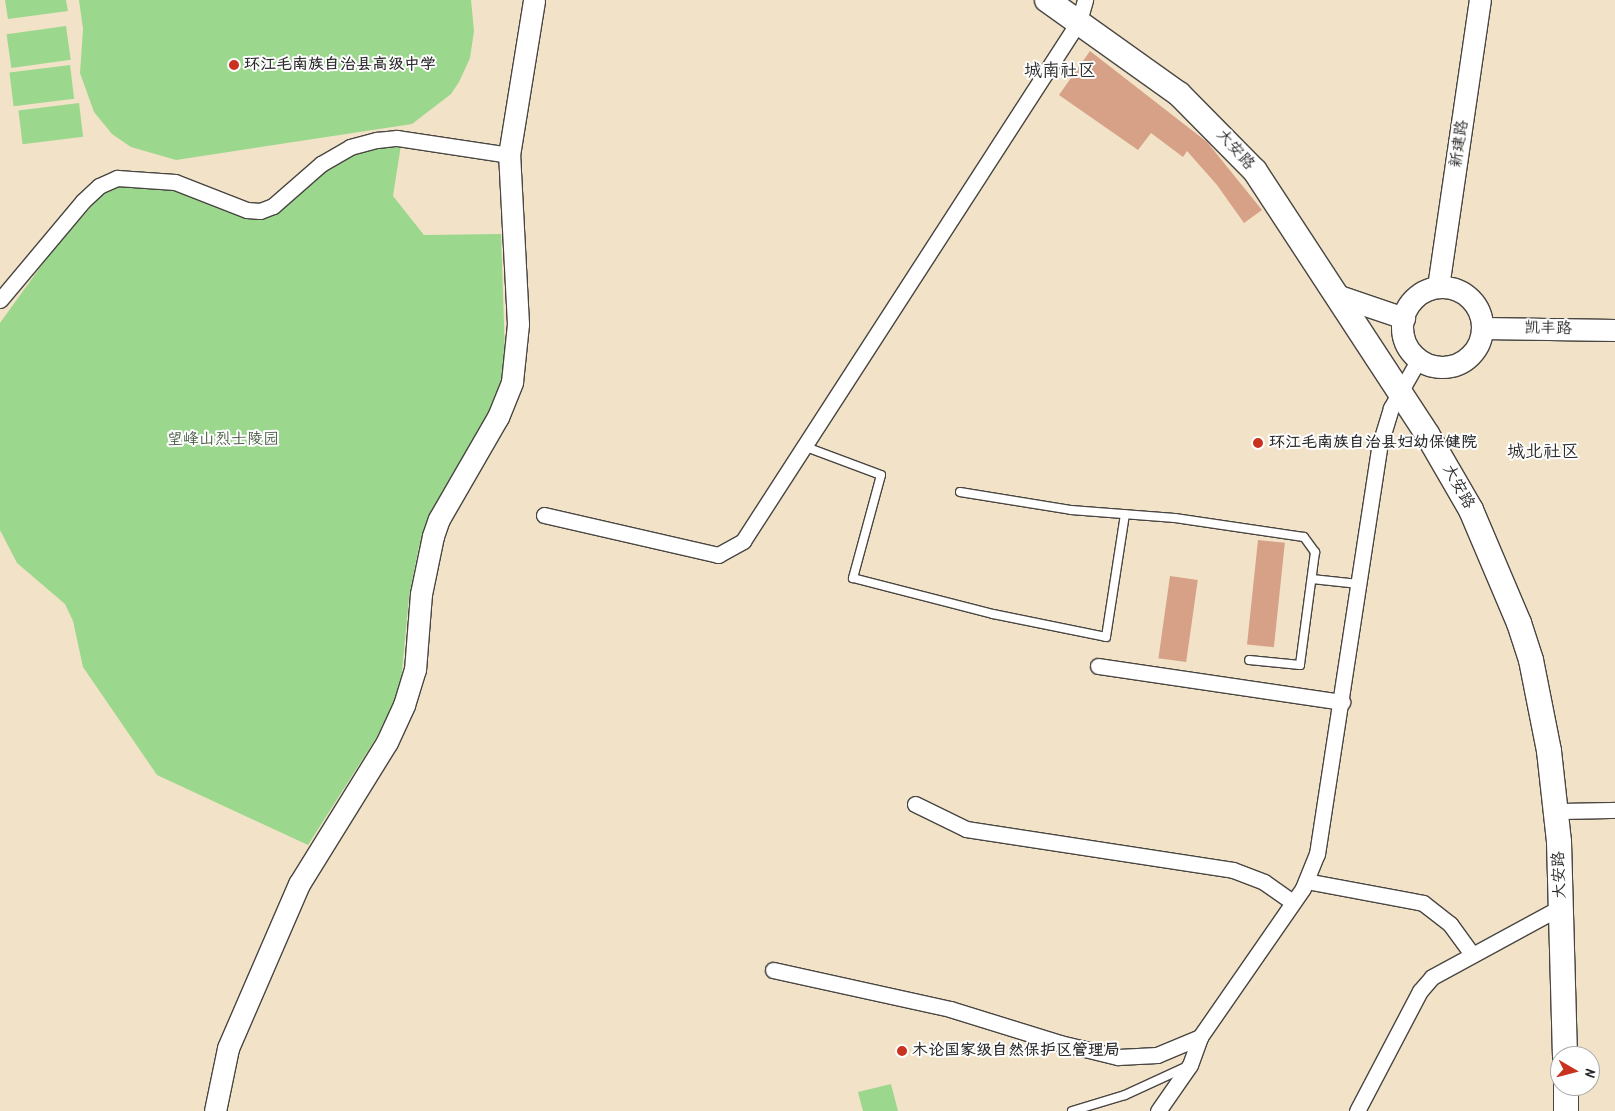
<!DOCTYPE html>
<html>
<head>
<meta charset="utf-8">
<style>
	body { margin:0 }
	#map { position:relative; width:1615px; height:1111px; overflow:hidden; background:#f2e2c7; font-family:Kalam,"LXGW WenKai TC",sans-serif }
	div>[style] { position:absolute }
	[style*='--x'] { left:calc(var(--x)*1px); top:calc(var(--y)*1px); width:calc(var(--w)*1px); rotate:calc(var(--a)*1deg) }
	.green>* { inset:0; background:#9bd88d; transform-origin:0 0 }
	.building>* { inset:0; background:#d6a186; transform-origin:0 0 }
	.roads { filter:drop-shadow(1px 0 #494642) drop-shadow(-1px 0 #494642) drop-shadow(0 1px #494642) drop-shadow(0 -1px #494642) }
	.lane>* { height:8px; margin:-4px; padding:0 4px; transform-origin:4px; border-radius:4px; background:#fff }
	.street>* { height:15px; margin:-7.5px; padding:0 7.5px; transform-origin:7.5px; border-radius:7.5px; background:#fff }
	.secondary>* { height:21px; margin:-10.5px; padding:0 10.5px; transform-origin:10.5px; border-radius:10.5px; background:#fff }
	.secondary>.ring { margin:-10.5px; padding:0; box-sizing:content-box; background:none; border:21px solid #fff; border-radius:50% }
	.primary>* { height:24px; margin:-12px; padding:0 12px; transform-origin:12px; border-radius:12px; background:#fff }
	.dots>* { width:14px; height:14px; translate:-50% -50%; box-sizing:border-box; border:2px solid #fff; border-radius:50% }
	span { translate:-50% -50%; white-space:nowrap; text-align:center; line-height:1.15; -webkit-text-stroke:4px #fff; paint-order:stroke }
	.poi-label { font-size:16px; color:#2b2b2b; font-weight:700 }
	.left { translate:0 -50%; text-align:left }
	.street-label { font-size:16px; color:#2b2b2b }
	.park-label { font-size:16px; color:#4d5f48 }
	.neighbourhood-label { font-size:18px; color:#2b2b2b }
	.north { position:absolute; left:1550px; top:1046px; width:50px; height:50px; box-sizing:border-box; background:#fff; border:1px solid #aaa; border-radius:50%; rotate:98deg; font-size:14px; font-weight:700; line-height:20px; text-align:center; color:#2b2b2b }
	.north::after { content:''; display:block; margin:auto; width:18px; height:22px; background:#c8321e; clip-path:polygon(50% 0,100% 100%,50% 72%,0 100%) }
</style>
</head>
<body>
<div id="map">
	<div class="green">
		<div style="clip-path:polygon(5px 0,66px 0,68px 11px,8px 19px)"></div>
		<div style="clip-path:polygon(79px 0,471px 0,474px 31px,470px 58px,459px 82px,451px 94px,412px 124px,176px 160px,131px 147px,112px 134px,94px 112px,80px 73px,83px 29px)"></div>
		<div style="left:66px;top:26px;width:34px;height:60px;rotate:82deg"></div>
		<div style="left:70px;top:65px;width:34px;height:61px;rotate:83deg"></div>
		<div style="left:79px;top:103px;width:34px;height:61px;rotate:83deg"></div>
		<div style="clip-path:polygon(401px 145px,393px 196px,424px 235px,501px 234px,505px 353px,502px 380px,497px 398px,419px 546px,409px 597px,401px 682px,390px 716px,308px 845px,157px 775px,83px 667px,73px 621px,65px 604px,17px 563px,0 530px,0 323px,49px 255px,103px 193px,115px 186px,158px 185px,255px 219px,264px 219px,272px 216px,332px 163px,369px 149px)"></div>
		<div style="clip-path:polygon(891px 1084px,898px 1111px,863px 1111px,858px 1092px)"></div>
	</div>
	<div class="building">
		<div style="clip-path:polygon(1090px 51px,1207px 142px,1262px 210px,1244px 223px,1217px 185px,1187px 151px,1183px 157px,1151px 133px,1138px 150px,1059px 95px)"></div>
		<div style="left:1258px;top:540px;width:27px;height:105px;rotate:6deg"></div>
		<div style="left:1170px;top:576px;width:28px;height:83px;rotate:8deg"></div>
	</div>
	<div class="roads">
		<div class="lane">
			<div style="--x:806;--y:447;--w:80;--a:20.5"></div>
			<div style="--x:881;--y:475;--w:107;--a:105.2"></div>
			<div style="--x:853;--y:578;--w:145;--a:14.4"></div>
			<div style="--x:993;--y:614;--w:115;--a:11.5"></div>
			<div style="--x:1106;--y:637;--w:124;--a:-81.2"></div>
			<div style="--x:960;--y:492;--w:112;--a:9.2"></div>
			<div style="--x:1071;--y:510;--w:104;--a:4.4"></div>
			<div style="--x:1175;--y:518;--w:130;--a:8.4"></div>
			<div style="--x:1304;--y:537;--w:19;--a:54"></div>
			<div style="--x:1315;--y:552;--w:114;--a:97.6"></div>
			<div style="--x:1300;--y:665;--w:51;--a:-174.4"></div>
			<div style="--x:1312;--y:579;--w:47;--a:6.1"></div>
			<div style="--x:1072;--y:1111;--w:55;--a:-16.8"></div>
			<div style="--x:1125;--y:1095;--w:67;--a:-24.7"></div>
		</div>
		<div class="street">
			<div style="--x:0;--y:300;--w:129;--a:-50"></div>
			<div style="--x:83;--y:201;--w:22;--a:-43"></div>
			<div style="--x:99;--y:186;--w:20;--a:-24"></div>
			<div style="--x:117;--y:178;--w:58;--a:3.9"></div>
			<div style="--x:175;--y:182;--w:77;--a:21.3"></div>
			<div style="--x:247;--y:210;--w:13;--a:4"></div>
			<div style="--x:260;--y:211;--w:14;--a:-21"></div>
			<div style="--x:273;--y:206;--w:64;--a:-41.2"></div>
			<div style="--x:321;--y:164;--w:34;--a:-30"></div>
			<div style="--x:350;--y:147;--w:28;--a:-15"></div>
			<div style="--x:377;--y:140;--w:20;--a:-6"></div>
			<div style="--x:397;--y:138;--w:113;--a:8.6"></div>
			<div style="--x:544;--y:515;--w:179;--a:12.9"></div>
			<div style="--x:718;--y:555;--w:29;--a:-29"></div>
			<div style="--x:743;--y:541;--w:619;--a:-57.13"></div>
			<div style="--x:1079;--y:21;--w:22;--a:-74"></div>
			<div style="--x:1098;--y:666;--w:247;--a:8.4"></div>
			<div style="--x:915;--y:804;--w:57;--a:26.1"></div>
			<div style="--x:966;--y:829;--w:270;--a:8.7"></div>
			<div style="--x:1233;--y:870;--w:33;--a:21"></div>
			<div style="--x:1264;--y:882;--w:35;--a:35"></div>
			<div style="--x:1556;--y:811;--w:59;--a:-1"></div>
			<div style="--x:1306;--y:881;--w:119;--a:10.6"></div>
			<div style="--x:1423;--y:903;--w:34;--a:38"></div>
			<div style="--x:1450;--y:924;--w:37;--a:54"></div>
			<div style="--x:773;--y:970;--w:181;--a:12.4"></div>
			<div style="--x:950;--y:1009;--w:115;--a:17.2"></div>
			<div style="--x:1060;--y:1043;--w:60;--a:13.6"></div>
			<div style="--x:1118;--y:1057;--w:39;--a:-3"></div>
			<div style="--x:1157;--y:1055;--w:47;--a:-22.7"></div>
			<div style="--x:1158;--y:1111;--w:56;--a:-55.2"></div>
			<div style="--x:1190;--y:1065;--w:30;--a:-70"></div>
			<div style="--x:1200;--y:1037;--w:181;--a:-55.3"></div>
			<div style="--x:1303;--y:888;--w:37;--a:-68"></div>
			<div style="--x:1317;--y:854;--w:415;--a:-81.3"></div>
			<div style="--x:1380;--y:444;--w:38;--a:-73"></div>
			<div style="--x:1391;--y:408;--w:56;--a:-60.3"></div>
			<div style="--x:1357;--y:1111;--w:136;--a:-62.3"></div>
			<div style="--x:1420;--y:991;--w:18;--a:-49"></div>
			<div style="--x:1432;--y:977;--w:147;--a:-28.5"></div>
		</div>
		<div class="secondary">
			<div style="--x:1438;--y:287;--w:290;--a:-81.7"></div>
			<div class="ring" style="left:1402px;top:287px;width:59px;height:59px"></div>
			<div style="--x:1336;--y:295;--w:72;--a:18.7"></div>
			<div style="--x:1482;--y:328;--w:133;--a:0.9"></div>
			<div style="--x:215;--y:1111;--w:64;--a:-78.3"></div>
			<div style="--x:228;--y:1048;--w:179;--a:-66.6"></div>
			<div style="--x:299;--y:884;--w:167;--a:-58.2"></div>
			<div style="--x:387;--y:742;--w:41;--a:-65.3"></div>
			<div style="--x:404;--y:705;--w:37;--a:-73"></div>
			<div style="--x:415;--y:670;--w:76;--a:-85.5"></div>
			<div style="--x:421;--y:594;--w:59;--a:-78.3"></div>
			<div style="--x:433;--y:536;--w:18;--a:-71"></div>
			<div style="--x:439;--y:519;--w:118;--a:-60"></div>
			<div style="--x:498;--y:417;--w:38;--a:-68"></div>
			<div style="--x:512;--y:382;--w:58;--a:-84.1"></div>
			<div style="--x:518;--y:324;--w:169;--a:-93"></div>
			<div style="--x:509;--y:155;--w:157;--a:-80.8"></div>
		</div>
		<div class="primary">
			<div style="--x:1047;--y:0;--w:162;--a:35.5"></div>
			<div style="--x:1179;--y:94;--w:108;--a:45.4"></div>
			<div style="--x:1255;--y:171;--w:314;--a:56.8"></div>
			<div style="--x:1427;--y:434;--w:88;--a:59.9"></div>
			<div style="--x:1471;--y:510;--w:123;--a:67"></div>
			<div style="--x:1519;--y:623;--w:39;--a:72"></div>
			<div style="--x:1531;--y:660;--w:93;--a:78.8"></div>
			<div style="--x:1549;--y:751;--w:92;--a:83.7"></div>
			<div style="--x:1559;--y:842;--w:214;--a:88.4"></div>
			<div style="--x:1566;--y:1086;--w:25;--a:90"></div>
		</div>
	</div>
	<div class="dots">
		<div style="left:234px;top:65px;background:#c8321e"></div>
		<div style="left:1258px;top:443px;background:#c8321e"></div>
		<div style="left:902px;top:1051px;background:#c8321e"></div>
	</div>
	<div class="poi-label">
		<span class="left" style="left:244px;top:65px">环江毛南族自治县高级中学</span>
		<span class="left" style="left:1269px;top:443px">环江毛南族自治县妇幼保健院</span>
		<span class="left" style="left:912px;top:1051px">木论国家级自然保护区管理局</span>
	</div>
	<div class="street-label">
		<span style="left:1460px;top:144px;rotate:-82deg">新建路</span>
		<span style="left:1235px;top:150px;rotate:48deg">大安路</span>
		<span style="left:1548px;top:329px;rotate:1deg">凯丰路</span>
		<span style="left:1458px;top:487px;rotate:61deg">大安路</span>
		<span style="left:1560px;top:875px;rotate:-92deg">大安路</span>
	</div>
	<div class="park-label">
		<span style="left:223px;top:440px">望峰山烈士陵园</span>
	</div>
	<div class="neighbourhood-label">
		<span style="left:1060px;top:72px">城南社区</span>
		<span style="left:1543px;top:453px">城北社区</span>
	</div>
	<div class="north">N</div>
</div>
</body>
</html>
